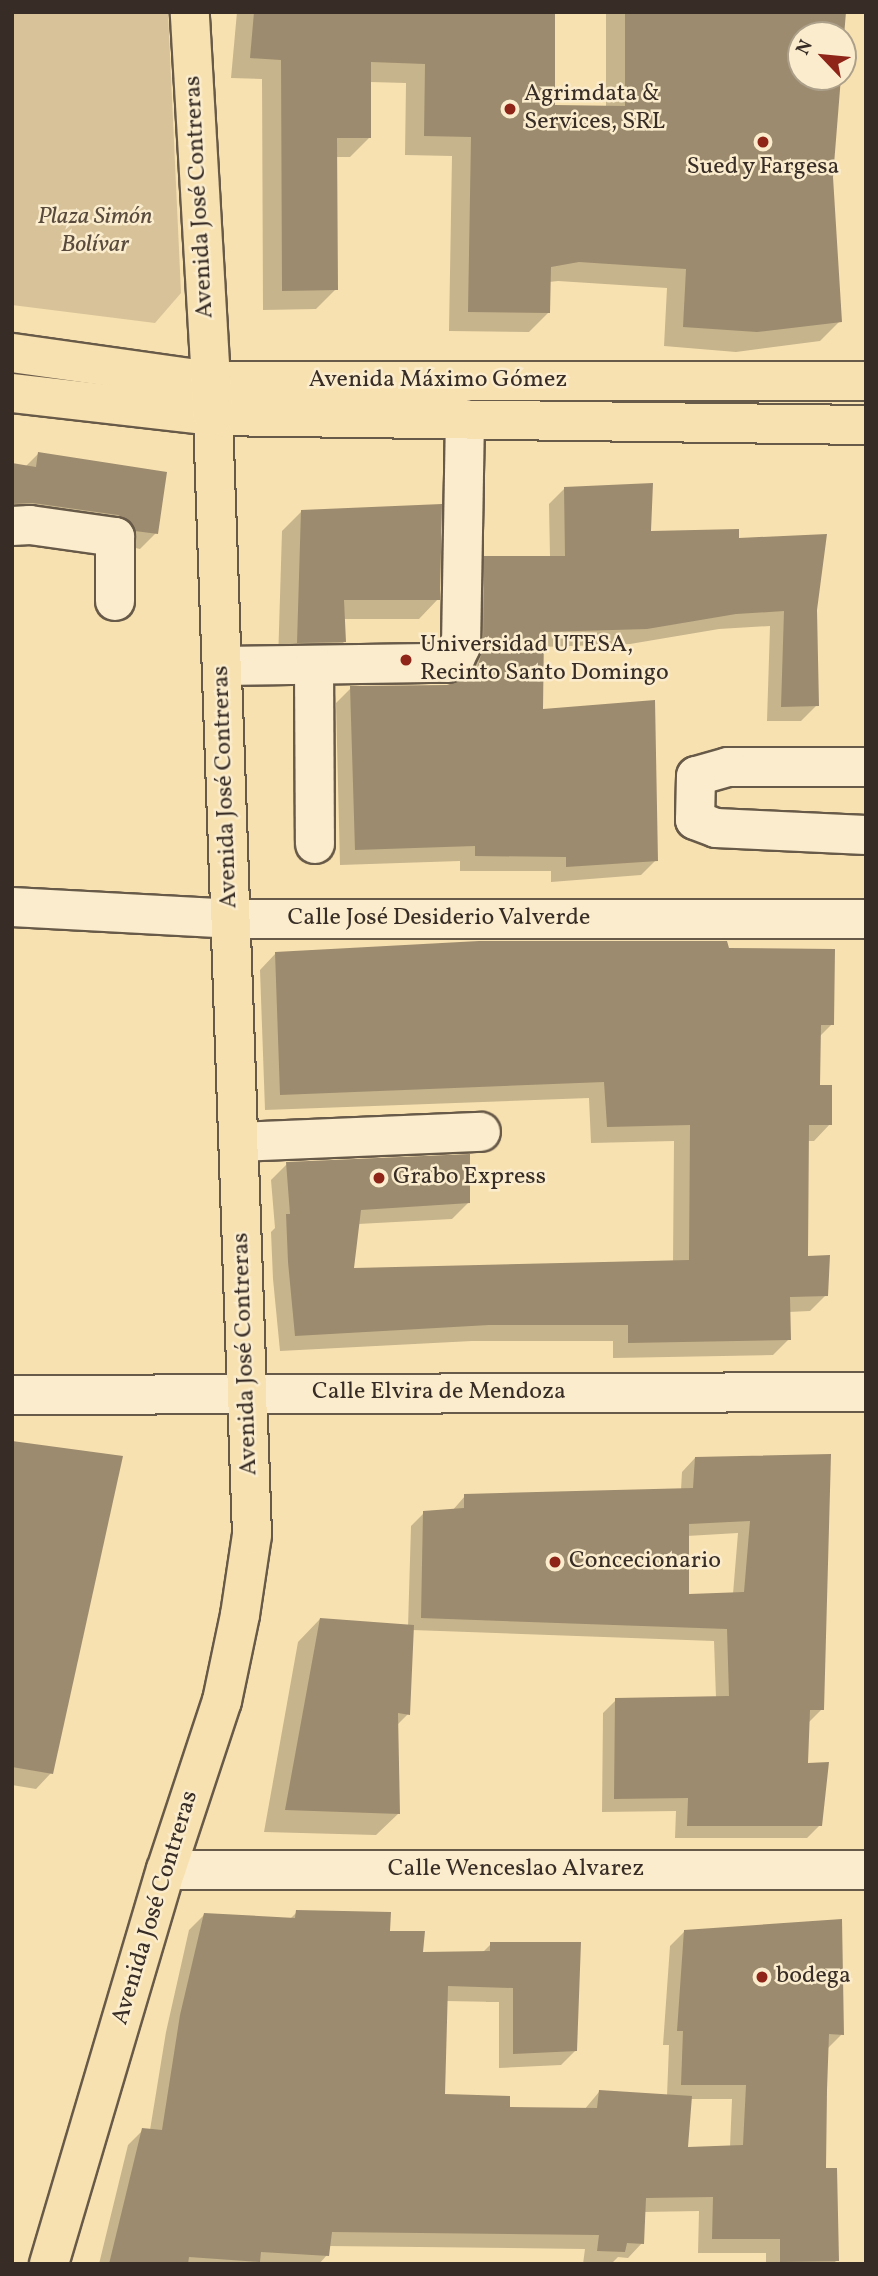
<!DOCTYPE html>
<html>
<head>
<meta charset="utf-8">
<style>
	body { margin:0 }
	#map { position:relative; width:878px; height:2276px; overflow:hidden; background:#f8e1b0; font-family:Vollkorn,serif }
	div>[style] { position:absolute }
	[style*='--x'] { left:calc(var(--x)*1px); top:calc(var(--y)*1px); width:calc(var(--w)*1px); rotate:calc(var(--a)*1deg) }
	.green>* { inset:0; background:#d7c299 }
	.shadow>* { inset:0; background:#0003 }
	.building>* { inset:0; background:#9c8b6e }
	.roads { filter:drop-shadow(2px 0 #685a48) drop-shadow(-2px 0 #685a48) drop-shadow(0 2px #685a48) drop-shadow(0 -2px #685a48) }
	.minor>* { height:38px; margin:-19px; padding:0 19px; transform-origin:19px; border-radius:19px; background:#faeccc }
	.major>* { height:38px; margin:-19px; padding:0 19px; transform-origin:19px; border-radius:19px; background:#f8e1b0 }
	.dots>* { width:19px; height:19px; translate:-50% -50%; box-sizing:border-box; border:4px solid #faeccc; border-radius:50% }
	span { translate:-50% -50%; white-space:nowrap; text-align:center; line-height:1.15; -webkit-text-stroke:5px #faeccc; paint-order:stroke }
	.poi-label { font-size:24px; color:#382d26 }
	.left { translate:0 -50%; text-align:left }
	.street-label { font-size:24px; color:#382d26 }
	.park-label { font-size:24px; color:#584b3d; font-style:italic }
	.frame { position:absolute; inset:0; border:14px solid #382d26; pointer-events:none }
	.north { position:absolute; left:787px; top:21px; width:70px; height:70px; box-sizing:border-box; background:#faeccc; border:2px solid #aca08a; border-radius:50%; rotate:296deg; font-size:19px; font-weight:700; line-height:28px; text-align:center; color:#382d26 }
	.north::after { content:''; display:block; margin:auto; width:24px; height:32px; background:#8f2418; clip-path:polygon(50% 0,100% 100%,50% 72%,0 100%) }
</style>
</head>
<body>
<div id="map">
	<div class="green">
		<div style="clip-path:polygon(12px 12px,168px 12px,181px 293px,155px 323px,12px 305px)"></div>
	</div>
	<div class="shadow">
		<div style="clip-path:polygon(237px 12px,554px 12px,553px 107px,606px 108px,606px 12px,844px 12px,842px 35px,801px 35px,801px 77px,839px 77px,831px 177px,840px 321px,820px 341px,736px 352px,664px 346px,667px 288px,558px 281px,549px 282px,549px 312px,529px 332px,449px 331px,452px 156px,405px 155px,406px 83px,370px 82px,370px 137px,350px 157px,336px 157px,336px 289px,316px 309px,263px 310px,262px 79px,231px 78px)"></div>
		<div style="clip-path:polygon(38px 454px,156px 533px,140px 549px,12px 519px,12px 465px,25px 467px)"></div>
		<div style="clip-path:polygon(565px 488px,649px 533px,737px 540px,816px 610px,817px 705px,801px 721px,767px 721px,770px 626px,719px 629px,630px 644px,542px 647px,542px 711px,656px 860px,641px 875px,551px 882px,551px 871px,460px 871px,460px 861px,340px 865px,336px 703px,351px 688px,448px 687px,464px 681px,468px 664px,470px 573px,485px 558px,550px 557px,549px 504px)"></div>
		<div style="clip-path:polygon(302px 511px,438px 599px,419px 619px,343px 619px,344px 642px,325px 661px,278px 662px,282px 531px)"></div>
		<div style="clip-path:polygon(728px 950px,832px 1024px,819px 1037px,819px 1086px,830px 1124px,814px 1141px,807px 1141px,806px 1258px,826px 1295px,810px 1311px,788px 1312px,789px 1339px,773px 1355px,613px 1358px,613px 1341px,472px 1341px,280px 1351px,273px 1279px,271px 1232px,275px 1228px,271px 1180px,287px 1164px,468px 1203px,452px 1219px,358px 1224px,352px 1270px,673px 1262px,674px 1141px,591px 1143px,589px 1098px,265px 1110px,260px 970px,276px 953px)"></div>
		<div style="clip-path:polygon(12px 1443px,51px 1773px,36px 1789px,12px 1785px)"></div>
		<div style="clip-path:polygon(evenodd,829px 1456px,822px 1709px,809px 1722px,806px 1765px,820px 1825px,807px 1838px,675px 1838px,676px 1811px,602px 1812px,603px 1713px,616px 1700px,716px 1698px,714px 1641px,412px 1630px,408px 1714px,396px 1726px,399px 1813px,376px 1835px,264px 1832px,298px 1642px,320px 1619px,408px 1627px,411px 1526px,424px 1513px,452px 1511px,465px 1496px,681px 1490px,682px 1472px,695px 1458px,829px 1456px,738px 1533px,733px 1594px,687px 1596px,687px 1536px,738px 1533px)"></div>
		<div style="clip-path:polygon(evenodd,297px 1912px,388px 1933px,421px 1954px,482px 1953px,491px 1944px,576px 2050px,561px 2065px,499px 2068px,499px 2002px,446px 2001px,443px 2095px,508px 2109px,584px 2110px,599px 2092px,667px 2096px,669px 2045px,663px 2045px,670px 1946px,685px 1931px,842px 2034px,827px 2049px,825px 2170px,837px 2260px,833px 2264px,766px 2264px,766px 2253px,698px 2253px,699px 2211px,644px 2212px,642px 2243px,628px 2258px,618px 2257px,611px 2264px,583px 2264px,585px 2249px,328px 2246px,327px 2255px,319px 2264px,99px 2264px,128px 2145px,143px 2130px,150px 2130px,166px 2032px,189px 1930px,204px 1915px,290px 1919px,297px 1912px,690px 2099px,732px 2099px,730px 2147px,686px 2148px,690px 2099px)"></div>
	</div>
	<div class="building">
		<div style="clip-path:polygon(254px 12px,555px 12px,555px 105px,625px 106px,625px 12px,846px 12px,843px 48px,843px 35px,801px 35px,801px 77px,841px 77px,833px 177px,842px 322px,757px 332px,683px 327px,686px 269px,579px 262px,551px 267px,550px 313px,468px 312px,471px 137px,424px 136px,425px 64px,371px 62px,371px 138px,337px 138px,338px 290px,282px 291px,281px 60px,250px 58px)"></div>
		<div style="clip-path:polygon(38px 452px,167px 472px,158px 534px,135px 531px,128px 520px,118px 515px,33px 503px,12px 504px,12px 463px,36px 467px)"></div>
		<div style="clip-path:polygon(653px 483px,651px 531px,739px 529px,739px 538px,827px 534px,817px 610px,819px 706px,781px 707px,784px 611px,736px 614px,647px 629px,544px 632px,543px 709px,655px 700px,658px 861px,566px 867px,566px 857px,475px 856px,475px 846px,355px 850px,350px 686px,447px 685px,476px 675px,483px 646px,484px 556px,565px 556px,564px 487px)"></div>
		<div style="clip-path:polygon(442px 504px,440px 600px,344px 600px,346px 642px,297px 643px,301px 510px)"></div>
		<div style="clip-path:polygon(479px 941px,727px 941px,729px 948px,835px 949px,834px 1025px,821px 1025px,820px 1085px,832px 1085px,832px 1125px,809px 1125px,808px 1256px,830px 1255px,828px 1296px,790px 1297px,791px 1340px,628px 1343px,628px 1325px,489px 1325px,295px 1336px,288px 1262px,286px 1214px,290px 1214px,286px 1162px,470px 1154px,470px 1203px,361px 1210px,354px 1268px,689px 1260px,690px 1125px,607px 1127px,604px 1082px,280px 1095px,275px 952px)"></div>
		<div style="clip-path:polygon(12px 1441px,123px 1456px,53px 1774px,12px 1767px)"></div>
		<div style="clip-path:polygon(evenodd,831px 1454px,824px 1710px,810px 1710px,808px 1763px,829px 1762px,822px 1826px,687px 1826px,688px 1798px,614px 1799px,615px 1698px,729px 1696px,727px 1629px,421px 1618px,423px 1511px,464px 1508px,464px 1494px,693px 1488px,695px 1457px,831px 1454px,750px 1521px,744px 1592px,689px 1594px,689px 1524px,750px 1521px)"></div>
		<div style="clip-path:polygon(320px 1618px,414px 1625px,410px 1715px,398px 1713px,400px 1814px,285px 1810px)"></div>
		<div style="clip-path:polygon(296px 1910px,391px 1912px,390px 1931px,425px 1931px,423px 1952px,490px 1951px,490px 1942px,581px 1942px,577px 2051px,513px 2054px,513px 1988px,448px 1986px,445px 2094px,510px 2096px,510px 2107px,597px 2108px,599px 2090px,692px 2096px,688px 2147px,743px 2145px,746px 2085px,681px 2085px,683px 2031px,677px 2031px,684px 1930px,842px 1919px,844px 2035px,829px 2034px,827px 2090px,826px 2168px,837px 2168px,839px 2261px,780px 2262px,780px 2239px,712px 2239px,713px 2197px,646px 2198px,644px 2244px,627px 2243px,625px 2252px,597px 2251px,599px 2235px,332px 2232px,329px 2256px,261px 2252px,260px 2262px,189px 2257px,188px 2264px,109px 2264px,142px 2128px,162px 2130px,180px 2015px,204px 1913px,295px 1918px)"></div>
	</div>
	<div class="roads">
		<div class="minor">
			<div style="--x:12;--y:526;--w:18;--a:-3"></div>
			<div style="--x:30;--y:525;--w:86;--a:8"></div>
			<div style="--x:115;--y:537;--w:64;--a:90"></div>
			<div style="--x:222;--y:666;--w:225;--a:-0.8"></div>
			<div style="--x:447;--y:663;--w:9;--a:-27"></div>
			<div style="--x:455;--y:659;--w:14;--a:-65"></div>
			<div style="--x:461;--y:646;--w:227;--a:-89"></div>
			<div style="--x:314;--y:666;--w:178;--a:89.7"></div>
			<div style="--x:866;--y:767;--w:138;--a:180"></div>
			<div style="--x:728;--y:767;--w:33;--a:164"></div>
			<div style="--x:696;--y:776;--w:44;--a:91.3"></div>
			<div style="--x:695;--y:820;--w:22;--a:21"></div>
			<div style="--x:716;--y:828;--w:150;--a:2.7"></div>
			<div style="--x:12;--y:907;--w:219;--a:3.1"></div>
			<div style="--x:231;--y:919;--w:635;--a:0"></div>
			<div style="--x:239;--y:1142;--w:242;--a:-2.4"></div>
			<div style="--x:12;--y:1395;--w:854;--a:-0.2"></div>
			<div style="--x:166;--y:1870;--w:700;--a:0"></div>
		</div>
		<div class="major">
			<div style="--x:12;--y:353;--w:200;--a:8"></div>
			<div style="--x:210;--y:381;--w:656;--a:0"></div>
			<div style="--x:12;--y:393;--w:202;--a:6.5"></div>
			<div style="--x:213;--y:416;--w:653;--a:0.79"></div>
			<div style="--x:49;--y:2264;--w:411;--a:-73.5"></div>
			<div style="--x:166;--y:1870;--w:178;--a:-71.7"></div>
			<div style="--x:222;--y:1701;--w:88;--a:-78.2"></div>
			<div style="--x:240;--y:1615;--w:81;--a:-81.5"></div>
			<div style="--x:252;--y:1535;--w:1120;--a:-92"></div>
			<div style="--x:213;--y:416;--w:405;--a:-93.3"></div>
		</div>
	</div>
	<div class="dots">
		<div style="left:510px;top:109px;background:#8f2418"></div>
		<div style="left:763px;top:142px;background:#8f2418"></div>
		<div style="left:406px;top:660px;background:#8f2418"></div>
		<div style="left:379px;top:1178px;background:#8f2418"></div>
		<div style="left:555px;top:1562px;background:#8f2418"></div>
		<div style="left:762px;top:1977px;background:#8f2418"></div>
	</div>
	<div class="poi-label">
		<span class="left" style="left:524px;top:109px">Agrimdata &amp;<br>Services, SRL</span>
		<span style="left:763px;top:168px">Sued y Fargesa</span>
		<span class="left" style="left:420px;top:660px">Universidad UTESA,<br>Recinto Santo Domingo</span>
		<span class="left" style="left:393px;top:1178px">Grabo Express</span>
		<span class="left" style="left:569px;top:1562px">Concecionario</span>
		<span class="left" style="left:776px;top:1977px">bodega</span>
	</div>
	<div class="street-label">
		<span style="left:200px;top:197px;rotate:-93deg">Avenida José Contreras</span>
		<span style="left:438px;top:381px">Avenida Máximo Gómez</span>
		<span style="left:226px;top:787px;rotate:-92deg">Avenida José Contreras</span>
		<span style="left:439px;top:919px">Calle José Desiderio Valverde</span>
		<span style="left:246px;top:1354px;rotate:-92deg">Avenida José Contreras</span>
		<span style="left:439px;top:1393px">Calle Elvira de Mendoza</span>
		<span style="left:516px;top:1870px">Calle Wenceslao Alvarez</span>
		<span style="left:156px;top:1908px;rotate:-73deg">Avenida José Contreras</span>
	</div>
	<div class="park-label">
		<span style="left:95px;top:232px">Plaza Simón<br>Bolívar</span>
	</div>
	<div class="frame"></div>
	<div class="north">N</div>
</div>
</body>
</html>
